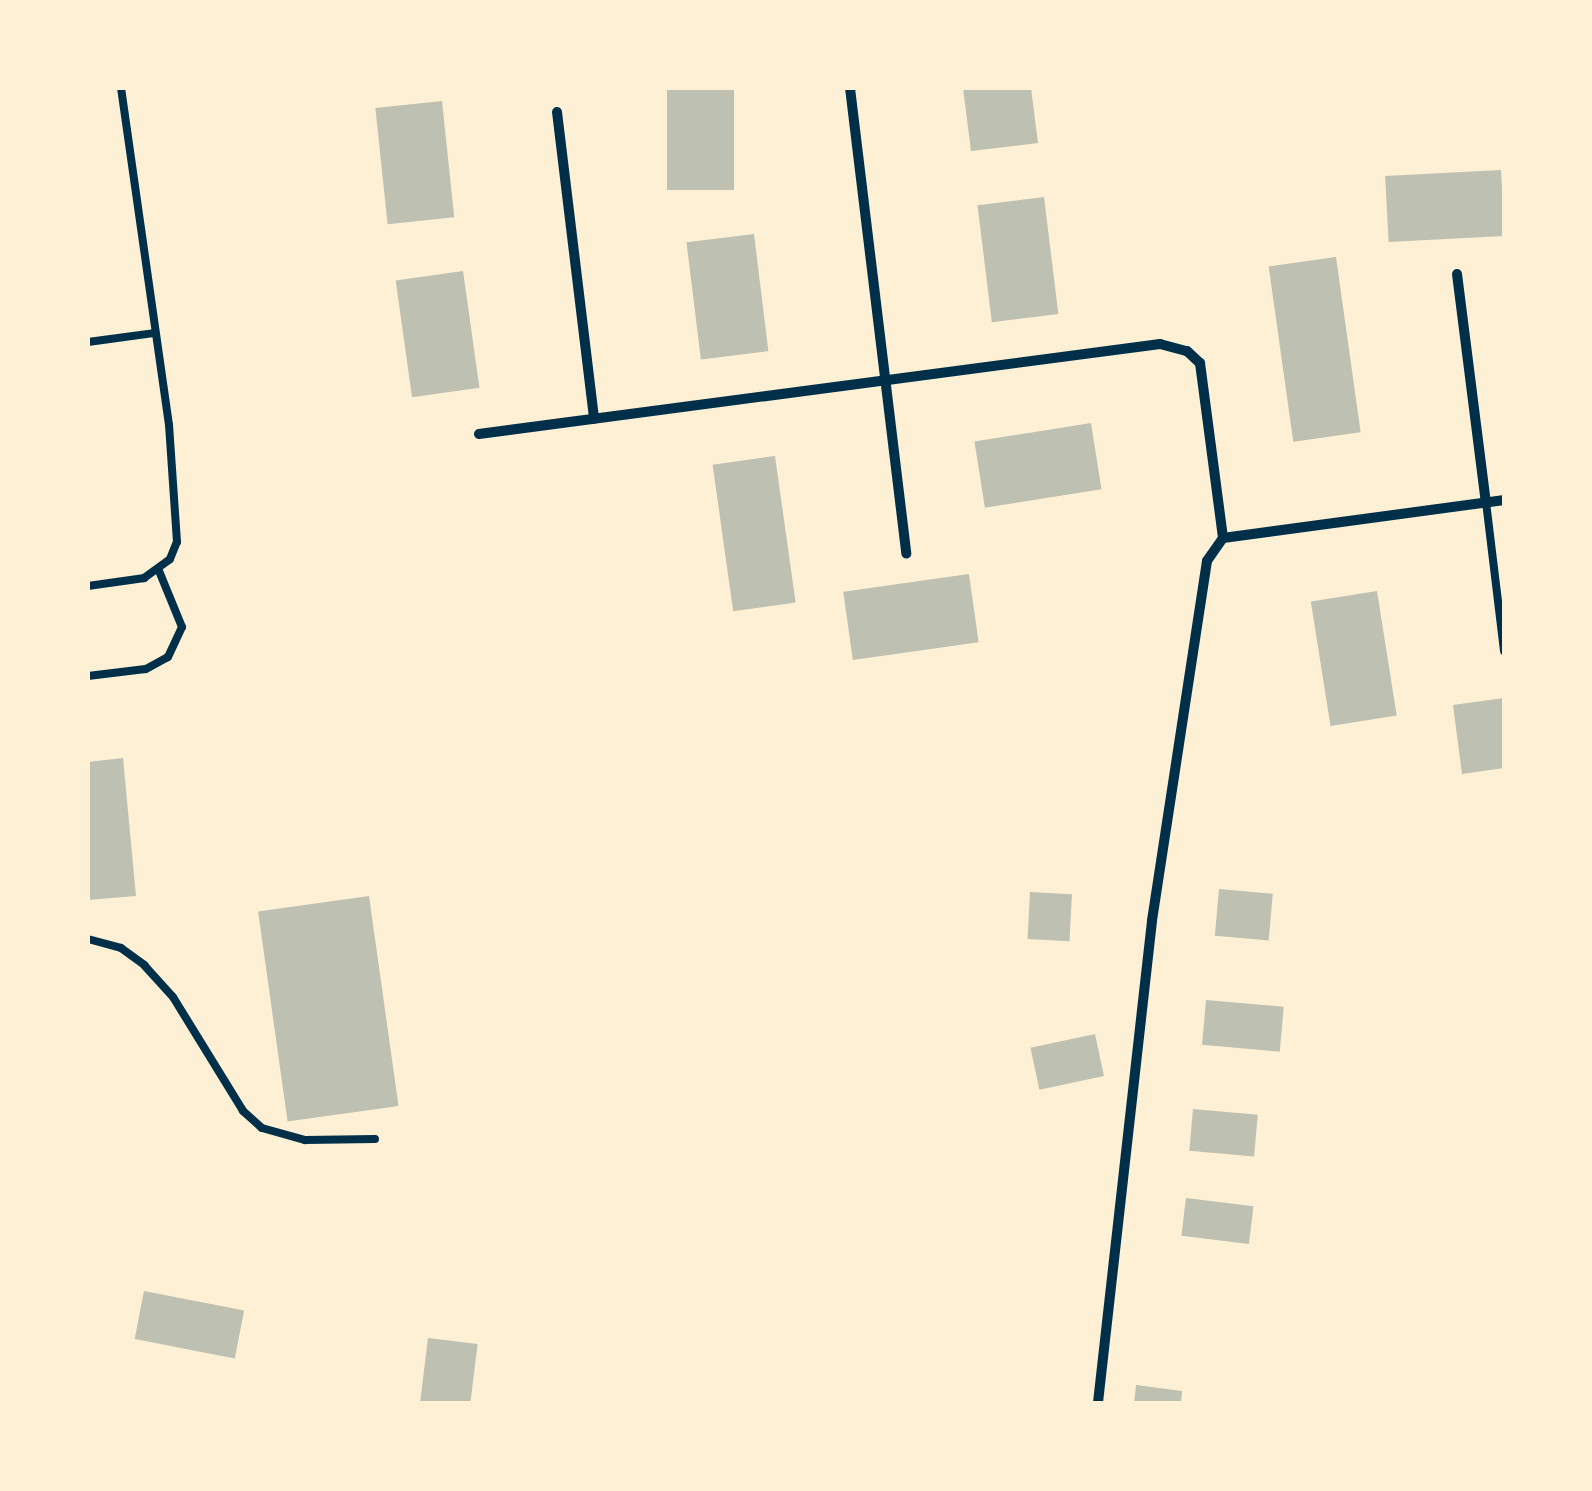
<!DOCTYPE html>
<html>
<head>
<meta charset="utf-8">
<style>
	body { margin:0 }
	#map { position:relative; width:1592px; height:1491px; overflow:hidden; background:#fdf0d5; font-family:"Asap Condensed",sans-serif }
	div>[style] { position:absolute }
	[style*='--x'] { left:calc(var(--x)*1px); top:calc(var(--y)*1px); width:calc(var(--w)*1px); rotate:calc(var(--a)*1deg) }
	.building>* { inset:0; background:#bec0b2; transform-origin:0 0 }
	.service>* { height:8px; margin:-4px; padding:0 4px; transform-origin:4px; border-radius:4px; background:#003049 }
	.minor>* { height:10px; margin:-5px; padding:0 5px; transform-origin:5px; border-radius:5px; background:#003049 }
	span { translate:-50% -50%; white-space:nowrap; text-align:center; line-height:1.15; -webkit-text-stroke:8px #fdf0d5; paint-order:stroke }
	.frame { position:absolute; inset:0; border:90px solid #fdf0d5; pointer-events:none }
</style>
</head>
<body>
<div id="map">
	<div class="building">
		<div style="left:667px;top:88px;width:67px;height:102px"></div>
		<div style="clip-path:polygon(963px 88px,1031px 88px,1038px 143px,971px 151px)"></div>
		<div style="left:442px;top:101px;width:117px;height:67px;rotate:84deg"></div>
		<div style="left:1501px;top:170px;width:66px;height:116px;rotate:87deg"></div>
		<div style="left:1044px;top:197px;width:118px;height:67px;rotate:83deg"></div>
		<div style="left:754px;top:234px;width:118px;height:68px;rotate:83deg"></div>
		<div style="left:1336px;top:257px;width:177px;height:68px;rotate:82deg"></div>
		<div style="left:463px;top:271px;width:118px;height:68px;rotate:82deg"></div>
		<div style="left:1091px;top:423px;width:67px;height:118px;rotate:81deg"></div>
		<div style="left:775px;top:456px;width:148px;height:63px;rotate:82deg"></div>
		<div style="left:969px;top:574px;width:69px;height:127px;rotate:82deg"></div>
		<div style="left:1377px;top:591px;width:126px;height:67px;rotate:81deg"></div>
		<div style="clip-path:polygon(1504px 698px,1504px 768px,1462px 774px,1453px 705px)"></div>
		<div style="clip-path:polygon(123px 758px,136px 896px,88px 900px,88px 762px)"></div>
		<div style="left:1219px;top:889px;width:54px;height:47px;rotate:5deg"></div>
		<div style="left:1030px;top:892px;width:42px;height:47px;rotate:3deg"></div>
		<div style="left:369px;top:896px;width:212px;height:112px;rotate:82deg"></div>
		<div style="left:1206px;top:1000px;width:78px;height:45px;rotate:5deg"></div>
		<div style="left:1095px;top:1034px;width:43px;height:66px;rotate:78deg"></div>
		<div style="left:1193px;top:1109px;width:65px;height:42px;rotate:5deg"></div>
		<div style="left:1186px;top:1198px;width:68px;height:38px;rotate:7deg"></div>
		<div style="left:144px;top:1291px;width:102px;height:49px;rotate:11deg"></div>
		<div style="left:428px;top:1338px;width:50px;height:66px;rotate:7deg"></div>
		<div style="clip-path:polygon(1136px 1385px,1182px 1391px,1181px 1404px,1134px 1404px)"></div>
	</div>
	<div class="service">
		<div style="--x:88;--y:342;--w:68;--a:-7.7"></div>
		<div style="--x:1486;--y:502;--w:150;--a:83.1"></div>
		<div style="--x:88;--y:586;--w:57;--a:-8.1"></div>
		<div style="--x:144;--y:578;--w:32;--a:-36"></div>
		<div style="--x:170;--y:559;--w:18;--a:-68"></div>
		<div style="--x:177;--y:542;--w:117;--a:-93.9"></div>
		<div style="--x:169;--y:425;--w:340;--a:-98.1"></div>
		<div style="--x:88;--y:676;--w:58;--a:-6.9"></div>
		<div style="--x:146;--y:669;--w:25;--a:-29"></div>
		<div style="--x:168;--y:657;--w:33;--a:-65"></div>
		<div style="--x:182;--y:627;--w:61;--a:-112.3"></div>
		<div style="--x:88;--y:939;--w:34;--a:15"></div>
		<div style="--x:121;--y:948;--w:29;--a:36"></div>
		<div style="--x:144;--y:965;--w:43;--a:47.8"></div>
		<div style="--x:173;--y:997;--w:134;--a:58.4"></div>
		<div style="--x:243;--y:1111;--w:25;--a:42"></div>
		<div style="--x:262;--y:1128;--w:45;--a:15.6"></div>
		<div style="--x:305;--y:1140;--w:70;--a:-0.8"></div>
	</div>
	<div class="minor">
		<div style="--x:850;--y:88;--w:469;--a:83.1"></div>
		<div style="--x:557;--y:112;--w:309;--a:83.1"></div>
		<div style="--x:1457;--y:274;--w:230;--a:82.8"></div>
		<div style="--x:479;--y:434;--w:687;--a:-7.53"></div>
		<div style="--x:1160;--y:344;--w:28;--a:15"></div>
		<div style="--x:1187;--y:351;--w:18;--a:43"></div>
		<div style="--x:1200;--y:363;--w:177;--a:82.5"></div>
		<div style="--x:1223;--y:538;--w:28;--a:125"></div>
		<div style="--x:1207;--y:561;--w:364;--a:98.7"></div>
		<div style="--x:1152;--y:921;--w:486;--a:96.4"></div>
		<div style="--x:1223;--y:538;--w:284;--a:-7.7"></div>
	</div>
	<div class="frame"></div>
</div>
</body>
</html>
